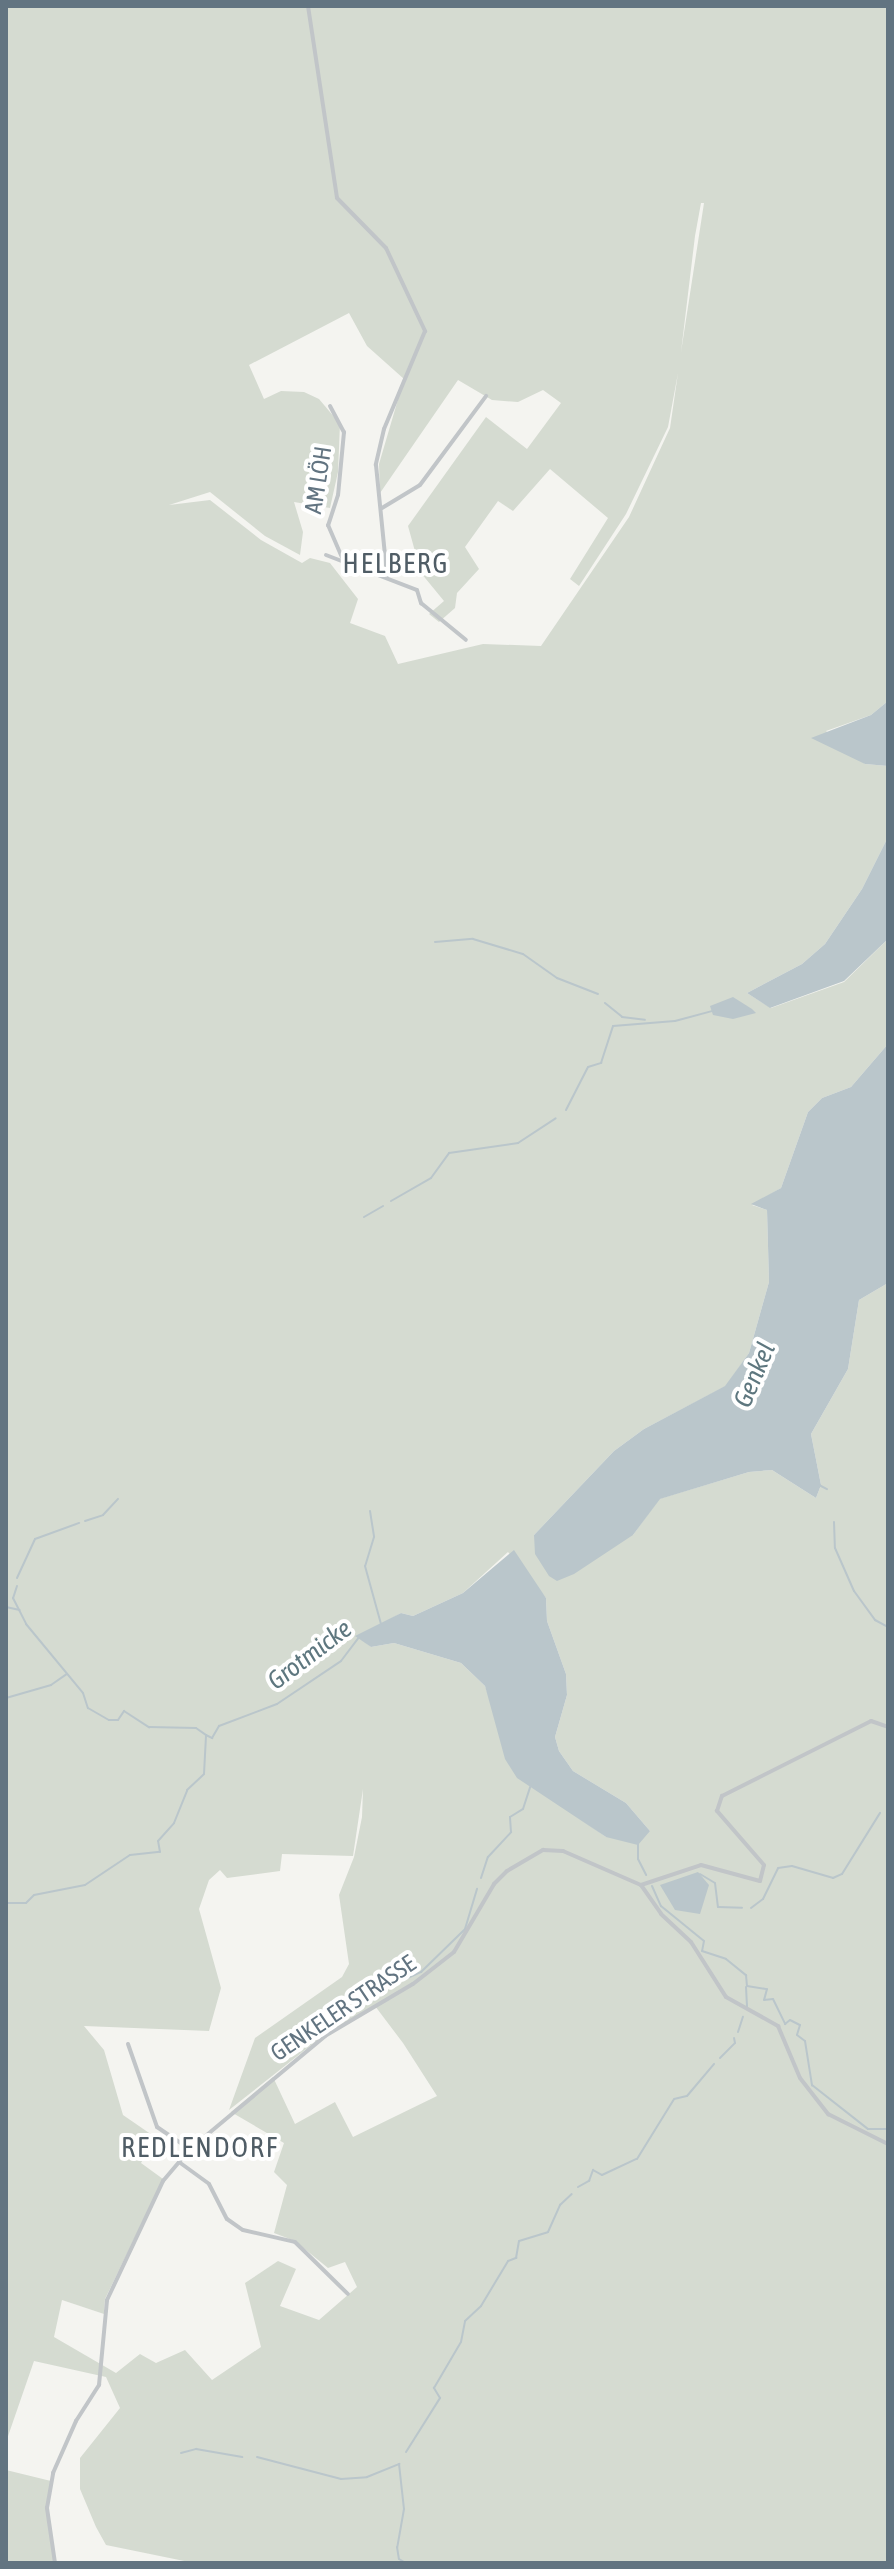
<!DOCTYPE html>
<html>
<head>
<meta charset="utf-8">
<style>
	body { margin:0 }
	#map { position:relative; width:894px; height:2569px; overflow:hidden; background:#f4f4f0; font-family:"Asap Condensed",sans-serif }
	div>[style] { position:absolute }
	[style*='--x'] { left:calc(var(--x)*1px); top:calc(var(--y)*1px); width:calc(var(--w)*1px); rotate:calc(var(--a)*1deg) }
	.green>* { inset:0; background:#d5dbd1 }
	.water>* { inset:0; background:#bac6cb }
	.stream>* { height:2px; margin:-1px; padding:0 1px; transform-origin:1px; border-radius:1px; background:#bac6cb }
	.street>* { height:4px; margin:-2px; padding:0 2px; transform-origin:2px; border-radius:2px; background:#c1c5c8 }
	span { translate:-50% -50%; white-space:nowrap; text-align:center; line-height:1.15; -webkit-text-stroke:8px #fff; paint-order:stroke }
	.street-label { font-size:24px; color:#627481 }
	.water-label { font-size:26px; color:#5e777f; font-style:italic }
	.quarter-label { font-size:28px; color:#505d66; letter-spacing:2px }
	.frame { position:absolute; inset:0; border:8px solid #627481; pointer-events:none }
</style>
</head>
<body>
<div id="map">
	<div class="green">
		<div style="clip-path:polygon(evenodd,6px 6px,888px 6px,888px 701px,871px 715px,826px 731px,865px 764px,888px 766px,888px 837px,862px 889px,825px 944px,802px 964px,747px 993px,771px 1008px,844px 982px,888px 939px,888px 1044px,851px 1087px,822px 1098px,808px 1112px,781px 1188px,752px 1205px,767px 1210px,769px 1282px,749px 1353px,726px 1386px,644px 1429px,614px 1451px,534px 1535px,633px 1535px,659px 1499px,749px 1472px,772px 1470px,816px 1498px,821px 1485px,811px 1434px,848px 1369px,859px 1300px,888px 1283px,888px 2563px,194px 2563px,106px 2545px,96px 2527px,80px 2489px,80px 2458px,120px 2408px,106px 2377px,34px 2361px,6px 2442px,6px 6px,701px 203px,704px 203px,681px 352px,695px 236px,701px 203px,6px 6px,349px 313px,367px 346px,404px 379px,379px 464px,380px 493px,458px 380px,492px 400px,518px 402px,543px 390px,561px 403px,527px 449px,486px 417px,408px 526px,421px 573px,444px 601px,429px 614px,439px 622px,455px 608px,457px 593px,479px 569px,465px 547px,498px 501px,513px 511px,550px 469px,608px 518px,570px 579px,579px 586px,626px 514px,668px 427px,678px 373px,670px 428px,629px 517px,541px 646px,483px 644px,398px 664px,385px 636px,350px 623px,358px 599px,330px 563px,310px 558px,302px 563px,261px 540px,210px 500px,169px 505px,210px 492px,265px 536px,300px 555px,303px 532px,294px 502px,330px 508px,338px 472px,340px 424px,319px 399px,304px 392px,281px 391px,264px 399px,249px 365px,349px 313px,6px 6px,508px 1552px,546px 1598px,547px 1621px,566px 1674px,567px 1695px,555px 1737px,559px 1751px,573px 1771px,626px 1803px,650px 1831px,606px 1837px,545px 1794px,494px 1711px,485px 1686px,461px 1663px,394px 1643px,371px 1647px,359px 1637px,401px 1613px,413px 1616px,463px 1593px,508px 1552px,6px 6px,363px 1789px,362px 1817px,354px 1857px,339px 1895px,349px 1964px,342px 1977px,255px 2038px,229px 2110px,324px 2035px,375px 2006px,403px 2043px,437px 2096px,353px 2137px,335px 2102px,295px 2124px,273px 2077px,231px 2112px,284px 2143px,274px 2172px,287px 2185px,274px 2233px,295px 2241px,328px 2268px,345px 2262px,357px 2287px,319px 2320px,280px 2306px,296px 2269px,278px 2261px,245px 2283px,261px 2347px,212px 2380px,185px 2350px,156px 2363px,140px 2354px,116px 2373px,54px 2337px,62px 2300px,104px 2314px,105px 2299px,163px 2179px,141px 2163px,155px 2137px,123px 2115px,104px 2050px,84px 2026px,209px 2031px,221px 1988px,199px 1909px,209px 1880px,220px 1870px,227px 1878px,280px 1871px,282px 1854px,353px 1856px,363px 1789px)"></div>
		<div style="clip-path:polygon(6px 2470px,51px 2481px,46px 2508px,55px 2563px,6px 2563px)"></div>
	</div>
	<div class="water">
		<div style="clip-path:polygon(888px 701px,888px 766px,865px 764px,811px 738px,871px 715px)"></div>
		<div style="clip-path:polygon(888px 837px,888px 939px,844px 981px,770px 1008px,747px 993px,802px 964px,825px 944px,862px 889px)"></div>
		<div style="clip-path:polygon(733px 997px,752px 1009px,756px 1013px,733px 1019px,713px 1015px,710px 1006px)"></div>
		<div style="clip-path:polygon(888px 1044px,888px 1283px,859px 1300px,848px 1369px,811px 1434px,821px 1485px,816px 1498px,772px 1470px,749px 1472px,660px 1499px,633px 1535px,574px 1574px,557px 1581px,549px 1576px,535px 1554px,534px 1535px,614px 1451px,644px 1429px,725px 1386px,749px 1353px,769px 1282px,767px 1210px,751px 1204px,781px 1188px,808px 1112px,822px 1098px,851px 1087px)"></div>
		<div style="clip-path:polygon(514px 1550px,546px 1598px,547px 1621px,566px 1674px,567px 1695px,555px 1737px,559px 1751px,573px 1771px,626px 1803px,650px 1831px,638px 1845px,606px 1837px,517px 1778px,505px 1759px,485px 1686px,461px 1663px,394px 1643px,371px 1647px,355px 1636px,401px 1613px,413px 1616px,463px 1593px)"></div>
		<div style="clip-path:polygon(698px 1872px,709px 1885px,700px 1914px,675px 1910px,660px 1885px)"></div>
	</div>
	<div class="stream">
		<div style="--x:435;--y:942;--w:38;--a:-5"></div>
		<div style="--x:473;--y:939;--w:52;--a:16.7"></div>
		<div style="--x:523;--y:954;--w:42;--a:35.2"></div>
		<div style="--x:557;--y:978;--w:44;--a:21.3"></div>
		<div style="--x:605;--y:1003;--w:22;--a:39"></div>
		<div style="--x:622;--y:1017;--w:23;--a:7"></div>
		<div style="--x:566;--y:1110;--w:48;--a:-62.9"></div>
		<div style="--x:588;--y:1067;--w:14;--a:-17"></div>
		<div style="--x:601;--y:1063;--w:39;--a:-72"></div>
		<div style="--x:613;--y:1026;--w:62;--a:-4.6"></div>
		<div style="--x:675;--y:1021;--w:39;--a:-15"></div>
		<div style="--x:391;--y:1201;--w:46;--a:-29.9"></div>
		<div style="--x:431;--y:1178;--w:31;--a:-54"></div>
		<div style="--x:449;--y:1153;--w:70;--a:-8.2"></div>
		<div style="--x:518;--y:1143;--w:45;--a:-33.3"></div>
		<div style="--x:364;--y:1217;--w:22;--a:-30"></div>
		<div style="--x:819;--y:1485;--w:9;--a:27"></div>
		<div style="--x:370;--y:1511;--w:26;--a:81"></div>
		<div style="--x:374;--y:1537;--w:30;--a:107"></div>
		<div style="--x:365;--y:1566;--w:60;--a:74.6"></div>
		<div style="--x:85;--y:1521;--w:19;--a:-18"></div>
		<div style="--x:103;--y:1515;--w:22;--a:-47"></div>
		<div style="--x:834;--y:1522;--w:26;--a:88"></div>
		<div style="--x:835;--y:1548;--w:47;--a:66.2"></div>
		<div style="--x:854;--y:1591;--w:36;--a:54"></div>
		<div style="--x:875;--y:1620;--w:15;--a:28"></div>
		<div style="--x:17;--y:1578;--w:43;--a:-65.2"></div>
		<div style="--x:35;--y:1539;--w:47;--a:-20"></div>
		<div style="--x:17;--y:1586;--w:13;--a:108"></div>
		<div style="--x:13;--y:1598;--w:29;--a:63"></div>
		<div style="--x:26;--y:1624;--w:89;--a:50.4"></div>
		<div style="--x:83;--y:1693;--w:16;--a:72"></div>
		<div style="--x:88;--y:1708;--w:24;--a:30"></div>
		<div style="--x:109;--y:1720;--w:9;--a:0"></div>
		<div style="--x:118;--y:1720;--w:11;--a:-56"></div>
		<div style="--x:124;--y:1711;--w:30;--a:33"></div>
		<div style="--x:149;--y:1727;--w:47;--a:1.2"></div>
		<div style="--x:196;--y:1728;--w:12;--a:35"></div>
		<div style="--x:6;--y:1607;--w:14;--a:12"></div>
		<div style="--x:6;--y:1698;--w:47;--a:-16.1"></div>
		<div style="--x:51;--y:1685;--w:19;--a:-35"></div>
		<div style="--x:638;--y:1843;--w:16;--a:90"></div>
		<div style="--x:638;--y:1859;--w:18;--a:63"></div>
		<div style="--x:700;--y:1874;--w:17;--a:31"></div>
		<div style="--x:715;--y:1883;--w:24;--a:83"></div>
		<div style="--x:718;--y:1907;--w:24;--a:2"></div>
		<div style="--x:481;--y:1878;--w:22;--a:-72"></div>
		<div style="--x:488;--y:1857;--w:34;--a:-47"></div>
		<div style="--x:511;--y:1832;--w:15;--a:-94"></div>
		<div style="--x:510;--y:1817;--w:15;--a:-32"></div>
		<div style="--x:523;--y:1809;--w:23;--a:-72"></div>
		<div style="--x:652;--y:1886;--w:22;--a:66"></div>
		<div style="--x:661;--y:1906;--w:55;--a:39.1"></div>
		<div style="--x:704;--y:1941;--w:10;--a:101"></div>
		<div style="--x:702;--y:1951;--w:25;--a:18"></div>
		<div style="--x:726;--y:1959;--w:26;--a:39"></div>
		<div style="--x:746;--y:1975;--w:11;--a:85"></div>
		<div style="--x:747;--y:1986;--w:20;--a:9"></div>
		<div style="--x:767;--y:1989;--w:11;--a:105"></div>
		<div style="--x:764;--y:2000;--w:9;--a:-6"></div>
		<div style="--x:773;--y:1999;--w:28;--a:64"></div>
		<div style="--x:785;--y:2024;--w:6;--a:-39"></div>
		<div style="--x:790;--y:2020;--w:11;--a:27"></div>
		<div style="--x:800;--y:2025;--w:10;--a:107"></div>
		<div style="--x:797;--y:2035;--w:10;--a:37"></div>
		<div style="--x:805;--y:2041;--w:45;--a:81"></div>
		<div style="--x:812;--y:2085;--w:71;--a:38.2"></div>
		<div style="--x:868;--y:2129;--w:20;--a:0"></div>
		<div style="--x:6;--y:1903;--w:20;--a:0"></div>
		<div style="--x:26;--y:1903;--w:11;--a:-45"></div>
		<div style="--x:34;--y:1895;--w:52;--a:-11.1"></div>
		<div style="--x:85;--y:1885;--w:54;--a:-33.7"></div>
		<div style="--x:130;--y:1855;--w:30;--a:-6"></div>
		<div style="--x:160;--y:1852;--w:11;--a:-100"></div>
		<div style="--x:158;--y:1841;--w:24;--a:-48"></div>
		<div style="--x:174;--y:1823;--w:35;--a:-68"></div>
		<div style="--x:187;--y:1790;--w:23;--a:-43"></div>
		<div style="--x:204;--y:1774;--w:39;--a:-87"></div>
		<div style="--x:206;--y:1735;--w:7;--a:27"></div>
		<div style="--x:212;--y:1738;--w:14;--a:-60"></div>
		<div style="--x:219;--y:1726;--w:62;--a:-20.8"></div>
		<div style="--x:277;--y:1704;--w:77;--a:-33.9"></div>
		<div style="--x:341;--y:1661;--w:30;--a:-53"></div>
		<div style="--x:751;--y:1908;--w:15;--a:-37"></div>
		<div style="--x:763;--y:1899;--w:34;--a:-64"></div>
		<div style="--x:778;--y:1868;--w:14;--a:-8"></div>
		<div style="--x:792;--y:1866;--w:43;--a:16.3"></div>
		<div style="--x:833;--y:1878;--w:10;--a:-24"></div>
		<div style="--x:842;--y:1874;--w:72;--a:-58.1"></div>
		<div style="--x:403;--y:1980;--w:20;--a:-24"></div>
		<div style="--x:421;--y:1972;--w:62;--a:-44.3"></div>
		<div style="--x:465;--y:1929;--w:42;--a:-73.3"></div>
		<div style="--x:746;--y:1987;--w:20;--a:87"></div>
		<div style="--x:738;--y:2032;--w:16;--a:-72"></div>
		<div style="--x:720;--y:2058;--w:21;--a:-45"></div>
		<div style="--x:735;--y:2043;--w:5;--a:-101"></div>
		<div style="--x:578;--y:2187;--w:13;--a:-29"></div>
		<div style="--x:589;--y:2181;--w:12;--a:-70"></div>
		<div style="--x:593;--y:2170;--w:10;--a:29"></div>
		<div style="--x:602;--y:2175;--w:38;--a:-25"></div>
		<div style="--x:637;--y:2159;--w:70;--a:-58.3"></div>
		<div style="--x:674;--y:2099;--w:13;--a:-13"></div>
		<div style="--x:687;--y:2096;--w:42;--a:-49.8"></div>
		<div style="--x:406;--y:2452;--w:64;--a:-57.8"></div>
		<div style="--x:440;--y:2398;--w:12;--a:-121"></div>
		<div style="--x:434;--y:2388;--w:53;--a:-59.6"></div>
		<div style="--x:461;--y:2342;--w:21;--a:-79"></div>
		<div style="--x:465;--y:2321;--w:22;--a:-43"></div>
		<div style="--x:481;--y:2306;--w:52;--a:-59"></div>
		<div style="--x:508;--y:2261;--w:9;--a:-21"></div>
		<div style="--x:516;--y:2258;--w:17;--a:-80"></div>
		<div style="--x:519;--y:2241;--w:30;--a:-17"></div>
		<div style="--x:548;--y:2232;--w:30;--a:-66"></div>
		<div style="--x:560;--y:2205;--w:16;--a:-43"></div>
		<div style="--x:181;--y:2453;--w:16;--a:-15"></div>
		<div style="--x:196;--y:2449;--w:47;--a:9.9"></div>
		<div style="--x:257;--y:2457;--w:87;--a:14.7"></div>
		<div style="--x:341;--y:2479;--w:26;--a:-4"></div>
		<div style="--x:367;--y:2477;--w:35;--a:-22"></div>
		<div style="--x:399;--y:2464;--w:45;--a:83.7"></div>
		<div style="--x:404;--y:2509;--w:39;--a:100"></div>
		<div style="--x:397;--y:2547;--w:12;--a:81"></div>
		<div style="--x:399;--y:2559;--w:8;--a:30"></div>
	</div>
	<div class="street">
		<div style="--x:308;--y:6;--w:194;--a:81.4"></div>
		<div style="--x:337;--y:198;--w:70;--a:45.6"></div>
		<div style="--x:386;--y:248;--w:92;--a:64.8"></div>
		<div style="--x:425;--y:331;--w:106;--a:112.7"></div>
		<div style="--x:384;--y:429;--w:37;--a:103"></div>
		<div style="--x:376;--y:465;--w:112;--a:84.3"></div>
		<div style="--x:330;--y:406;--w:30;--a:62"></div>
		<div style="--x:344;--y:432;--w:63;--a:95.4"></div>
		<div style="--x:338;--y:495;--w:32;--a:108"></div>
		<div style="--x:328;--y:525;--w:40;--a:66.6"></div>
		<div style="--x:382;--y:508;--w:44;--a:-31.2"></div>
		<div style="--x:420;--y:485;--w:111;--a:-53.4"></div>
		<div style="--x:326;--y:555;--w:97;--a:21"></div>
		<div style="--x:417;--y:590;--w:14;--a:73"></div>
		<div style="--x:421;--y:603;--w:58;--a:39.4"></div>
		<div style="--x:641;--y:1885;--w:63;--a:-18.4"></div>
		<div style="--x:701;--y:1865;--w:61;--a:15.2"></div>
		<div style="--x:760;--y:1881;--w:16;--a:-76"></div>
		<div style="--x:764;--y:1865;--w:72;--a:-131"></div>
		<div style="--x:717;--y:1811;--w:16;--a:-72"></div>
		<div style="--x:722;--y:1796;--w:167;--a:-26.7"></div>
		<div style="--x:871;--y:1721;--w:18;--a:19"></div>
		<div style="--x:641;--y:1885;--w:35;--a:55"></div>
		<div style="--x:661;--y:1914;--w:41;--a:43"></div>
		<div style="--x:691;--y:1942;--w:65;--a:57.5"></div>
		<div style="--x:726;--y:1997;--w:60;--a:29.1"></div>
		<div style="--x:778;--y:2026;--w:56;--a:67.1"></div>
		<div style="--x:800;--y:2078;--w:46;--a:52.1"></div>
		<div style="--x:828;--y:2114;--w:67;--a:26.6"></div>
		<div style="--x:128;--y:2044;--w:88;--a:70.7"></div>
		<div style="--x:157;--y:2127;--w:40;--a:34"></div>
		<div style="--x:179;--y:2162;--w:37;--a:36"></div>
		<div style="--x:209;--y:2184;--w:39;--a:63"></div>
		<div style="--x:227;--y:2219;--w:19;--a:35"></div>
		<div style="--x:243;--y:2230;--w:53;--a:13"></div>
		<div style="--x:295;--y:2242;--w:74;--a:44.5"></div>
		<div style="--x:55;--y:2563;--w:56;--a:-98.3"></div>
		<div style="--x:47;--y:2508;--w:36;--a:-80"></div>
		<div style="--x:53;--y:2473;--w:57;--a:-66.1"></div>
		<div style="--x:76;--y:2421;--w:43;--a:-57.4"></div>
		<div style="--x:99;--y:2385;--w:85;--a:-84.6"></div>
		<div style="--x:107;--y:2300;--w:132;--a:-64.8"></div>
		<div style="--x:163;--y:2181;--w:42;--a:-49.8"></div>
		<div style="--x:190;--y:2149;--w:176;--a:-39.9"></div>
		<div style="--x:325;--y:2036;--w:102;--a:-30.6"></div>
		<div style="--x:413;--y:1984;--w:52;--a:-38"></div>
		<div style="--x:454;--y:1952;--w:79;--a:-59.5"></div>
		<div style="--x:494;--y:1884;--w:18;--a:-45"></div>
		<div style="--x:507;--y:1871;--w:42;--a:-30.3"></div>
		<div style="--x:543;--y:1850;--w:20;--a:3"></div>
		<div style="--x:563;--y:1851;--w:85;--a:23.6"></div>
	</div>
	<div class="street-label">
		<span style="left:318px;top:480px;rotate:-81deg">AM LÖH</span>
		<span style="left:343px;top:2008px;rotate:-34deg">GENKELER STRASSE</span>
	</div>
	<div class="water-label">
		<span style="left:755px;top:1375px;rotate:-67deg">Genkel</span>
		<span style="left:310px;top:1655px;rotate:-37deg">Grotmicke</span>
	</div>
	<div class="quarter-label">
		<span style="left:396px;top:563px">HELBERG</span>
		<span style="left:200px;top:2147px">REDLENDORF</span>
	</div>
	<div class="frame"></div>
</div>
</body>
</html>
